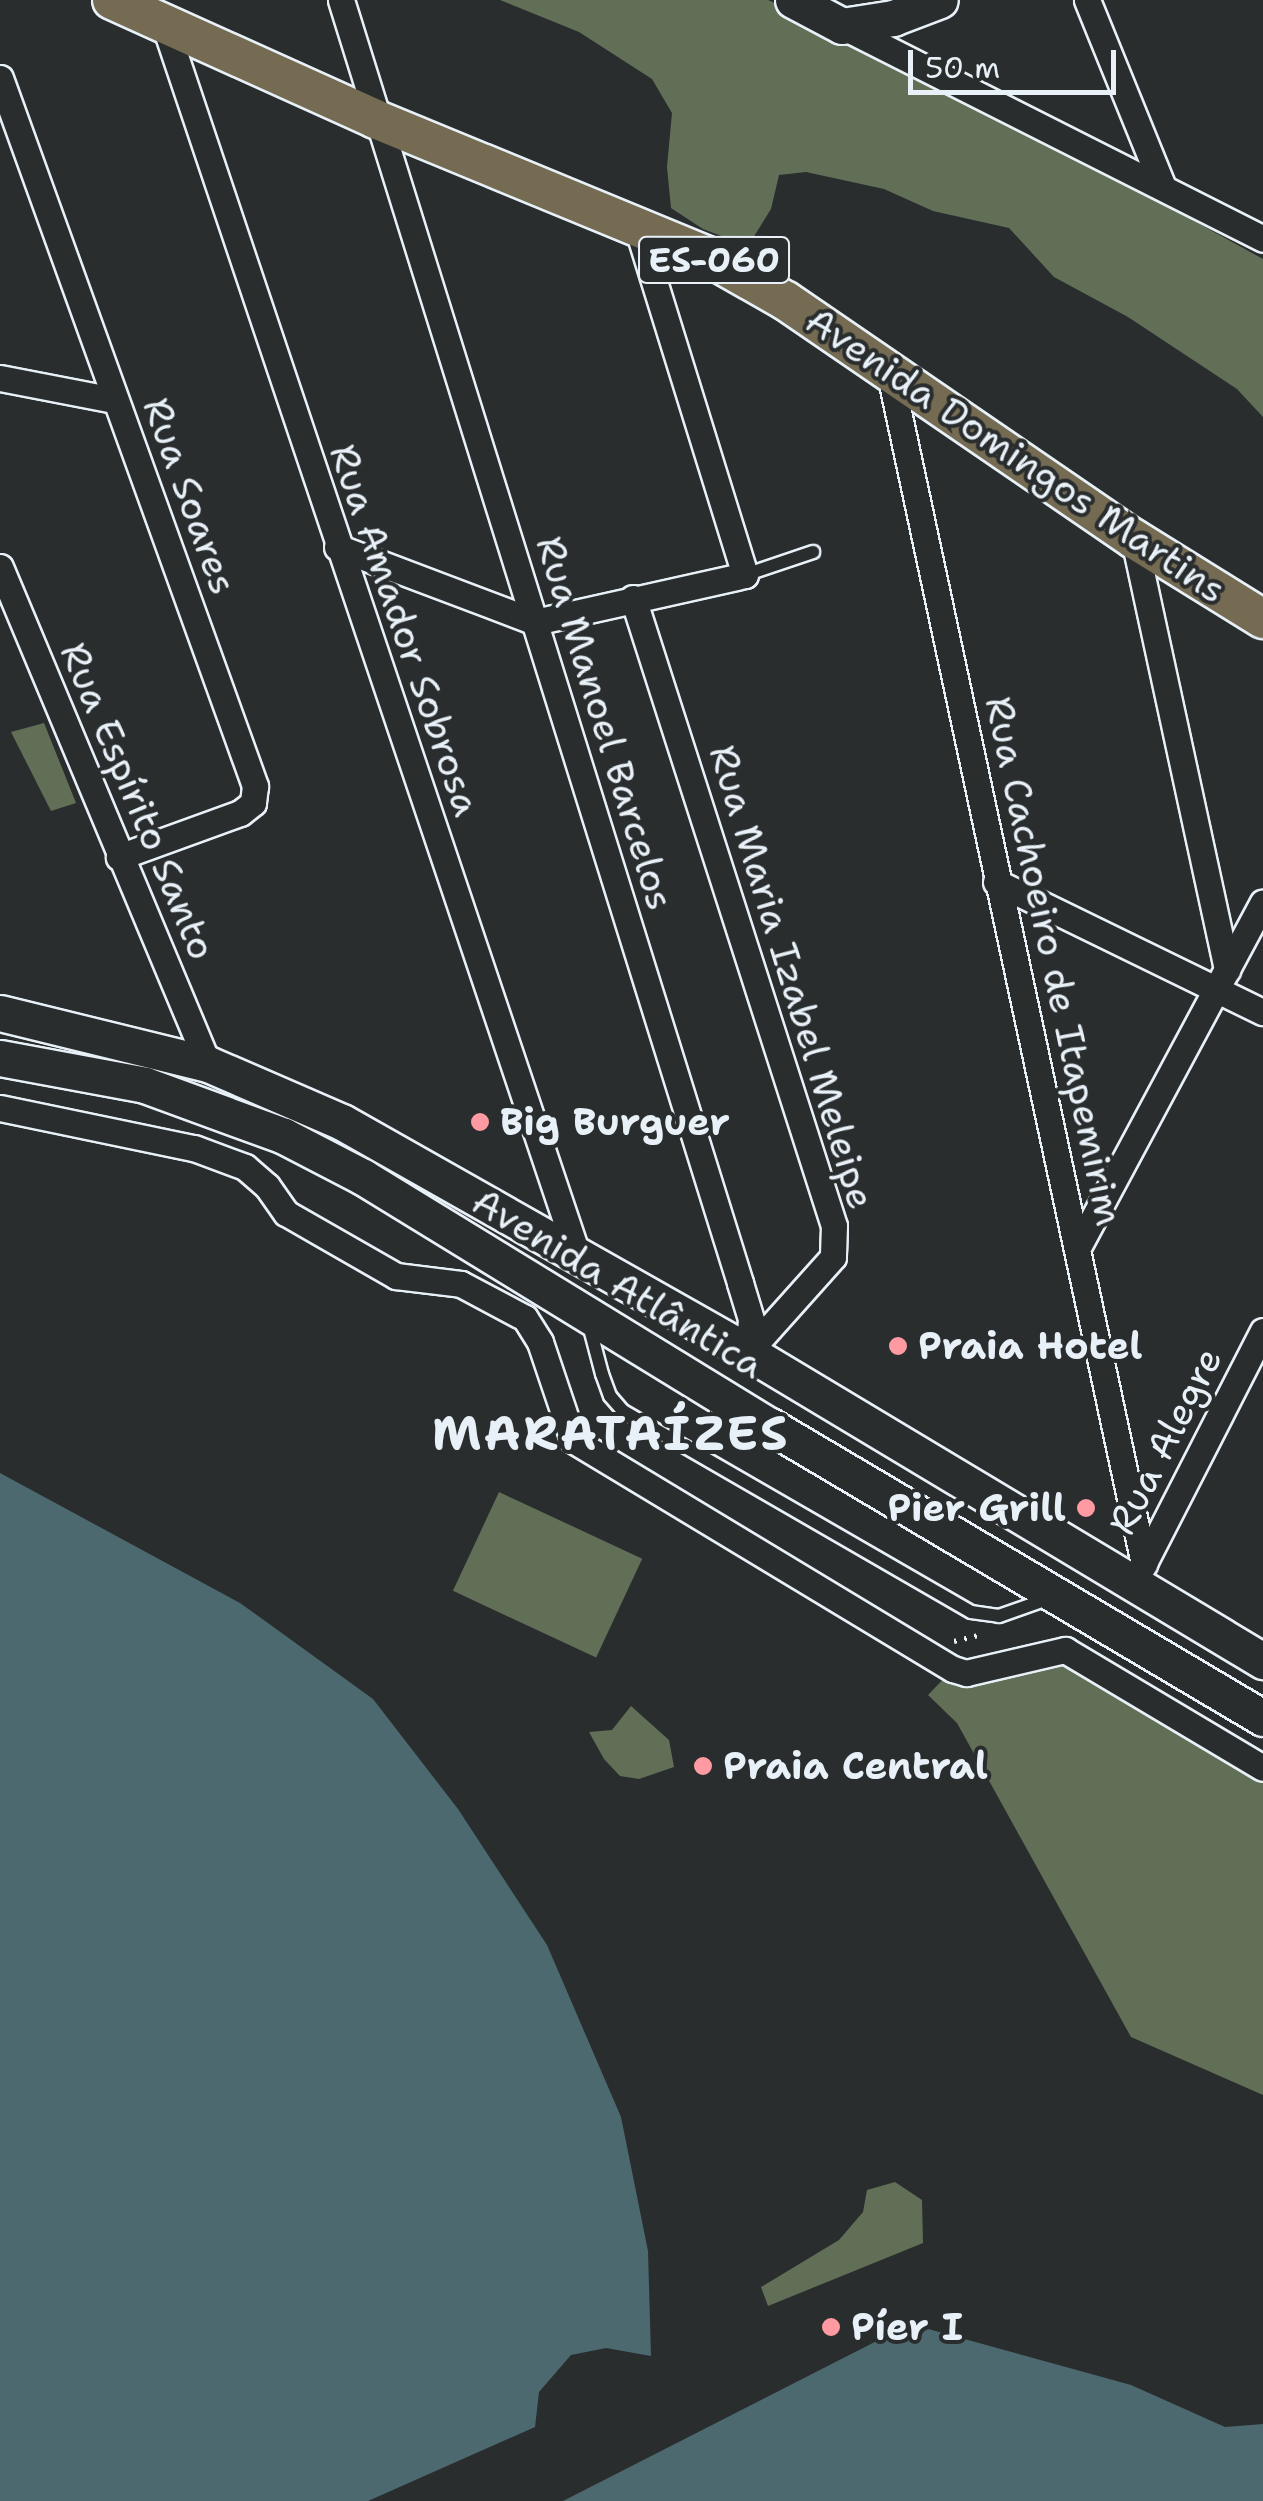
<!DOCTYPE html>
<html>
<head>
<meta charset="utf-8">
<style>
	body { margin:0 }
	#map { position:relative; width:1263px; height:2501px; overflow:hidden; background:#2a2d2e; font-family:"Shantell Sans",sans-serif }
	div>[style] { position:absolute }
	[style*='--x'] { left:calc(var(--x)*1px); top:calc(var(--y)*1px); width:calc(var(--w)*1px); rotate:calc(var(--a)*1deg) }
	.green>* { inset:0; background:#626f57; transform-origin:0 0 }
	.water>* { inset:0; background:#4c696f }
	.path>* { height:5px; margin-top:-2.5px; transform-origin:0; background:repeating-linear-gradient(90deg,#e8f1f8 0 2.5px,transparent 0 10.5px) }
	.roads { filter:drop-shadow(2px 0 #e8f1f8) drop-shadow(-2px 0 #e8f1f8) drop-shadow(0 2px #e8f1f8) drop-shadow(0 -2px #e8f1f8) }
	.lane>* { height:12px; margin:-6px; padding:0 6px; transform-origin:6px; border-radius:6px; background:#2a2d2e }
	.street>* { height:25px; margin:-12.5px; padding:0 12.5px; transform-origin:12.5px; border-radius:12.5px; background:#2a2d2e }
	.secondary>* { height:35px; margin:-17.5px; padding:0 17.5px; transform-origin:17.5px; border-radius:17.5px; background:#2a2d2e }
	.primary>* { height:38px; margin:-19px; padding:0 19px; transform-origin:19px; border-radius:19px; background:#746b52 }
	.dots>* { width:28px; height:28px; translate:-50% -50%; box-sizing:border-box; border:5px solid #2a2d2e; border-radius:50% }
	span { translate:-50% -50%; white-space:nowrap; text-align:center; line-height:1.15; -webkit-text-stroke:8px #2a2d2e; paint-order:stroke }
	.shield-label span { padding:2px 8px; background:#2a2d2e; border:2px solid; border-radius:8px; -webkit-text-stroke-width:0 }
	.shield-label { font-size:35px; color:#e8f1f8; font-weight:700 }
	.street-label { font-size:38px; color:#e8f1f8 }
	.poi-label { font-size:38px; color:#e8f1f8; font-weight:700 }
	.left { translate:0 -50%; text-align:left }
	.right { translate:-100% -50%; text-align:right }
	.district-label { font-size:48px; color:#e8f1f8; font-weight:700; letter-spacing:2.5px }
	.scale { position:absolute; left:908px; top:50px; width:208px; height:45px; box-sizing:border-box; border:5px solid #e8f1f8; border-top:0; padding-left:12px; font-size:30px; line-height:35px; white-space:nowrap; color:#e8f1f8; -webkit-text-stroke:8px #2a2d2e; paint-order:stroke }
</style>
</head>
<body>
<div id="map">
	<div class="green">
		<div style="clip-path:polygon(500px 0,768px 0,881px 50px,1076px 156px,1263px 259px,1263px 417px,1237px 389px,1128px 317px,1054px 277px,1009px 228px,933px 211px,884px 189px,806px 172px,779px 175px,771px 209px,748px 246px,703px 229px,671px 208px,667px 167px,672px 113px,652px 79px,579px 32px)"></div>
		<div style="clip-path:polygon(44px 723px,76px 803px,51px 811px,11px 732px)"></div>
		<div style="left:499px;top:1492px;width:158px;height:109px;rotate:25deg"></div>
		<div style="clip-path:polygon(1067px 1640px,1263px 1758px,1263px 2095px,1131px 2037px,957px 1723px,928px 1695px,953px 1669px)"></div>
		<div style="clip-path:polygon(631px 1706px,669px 1740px,674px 1767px,639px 1779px,620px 1776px,604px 1759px,589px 1732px,612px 1730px)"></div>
		<div style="clip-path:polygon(895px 2182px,922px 2200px,923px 2243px,768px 2306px,761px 2287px,839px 2240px,863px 2212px,867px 2190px)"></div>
	</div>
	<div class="water">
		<div style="clip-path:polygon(0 1473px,240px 1603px,373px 1699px,458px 1809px,547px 1945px,621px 2117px,648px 2251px,651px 2356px,606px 2348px,571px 2355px,539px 2392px,535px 2427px,368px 2501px,0 2501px)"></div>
		<div style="clip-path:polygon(910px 2324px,1131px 2385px,1225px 2427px,1263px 2424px,1263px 2501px,563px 2501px)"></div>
	</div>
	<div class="path">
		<div style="--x:954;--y:1641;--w:25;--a:-14"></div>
	</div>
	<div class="roads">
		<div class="lane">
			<div style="--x:745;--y:575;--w:72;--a:-18.7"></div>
			<div style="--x:588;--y:1321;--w:55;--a:75.2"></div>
			<div style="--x:602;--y:1374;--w:23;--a:70"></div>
			<div style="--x:610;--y:1396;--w:20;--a:49"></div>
			<div style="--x:623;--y:1411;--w:402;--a:30"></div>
			<div style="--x:971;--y:1612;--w:28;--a:8"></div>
			<div style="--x:999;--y:1616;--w:57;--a:-19.4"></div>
		</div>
		<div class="street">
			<div style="--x:341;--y:0;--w:1344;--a:72.72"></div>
			<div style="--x:740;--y:1283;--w:39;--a:73"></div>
			<div style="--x:751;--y:1320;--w:32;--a:95"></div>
			<div style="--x:1087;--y:0;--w:200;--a:67.9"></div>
			<div style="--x:164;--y:23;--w:1305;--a:71.45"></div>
			<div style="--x:842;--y:26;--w:472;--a:26.8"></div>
			<div style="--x:0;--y:78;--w:753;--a:70.19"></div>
			<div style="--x:255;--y:786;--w:17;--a:97"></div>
			<div style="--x:253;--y:803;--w:16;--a:142"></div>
			<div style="--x:240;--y:813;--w:129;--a:160"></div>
			<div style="--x:890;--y:374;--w:1217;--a:77.95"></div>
			<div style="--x:0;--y:378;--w:116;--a:10.9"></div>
			<div style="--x:1134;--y:539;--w:441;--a:77.8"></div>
			<div style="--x:337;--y:547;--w:212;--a:20.7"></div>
			<div style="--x:535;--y:622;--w:215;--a:-12.6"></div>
			<div style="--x:745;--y:575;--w:364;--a:-107.2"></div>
			<div style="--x:0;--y:567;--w:539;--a:67.29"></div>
			<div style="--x:633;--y:598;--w:659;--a:72.25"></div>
			<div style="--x:834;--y:1226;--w:31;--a:92"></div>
			<div style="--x:833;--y:1257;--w:127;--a:131.8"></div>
			<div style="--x:996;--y:882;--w:297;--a:26"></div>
			<div style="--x:0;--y:1108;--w:198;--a:11.7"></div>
			<div style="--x:194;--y:1148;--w:54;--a:20.4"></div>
			<div style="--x:245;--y:1167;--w:29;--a:41"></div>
			<div style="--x:267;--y:1186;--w:33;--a:55"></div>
			<div style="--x:286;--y:1213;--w:127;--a:29.8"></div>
			<div style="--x:396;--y:1276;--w:65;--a:7"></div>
			<div style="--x:461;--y:1284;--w:72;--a:28"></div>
			<div style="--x:525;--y:1318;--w:28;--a:58"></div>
			<div style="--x:540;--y:1342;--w:103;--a:71.4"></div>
			<div style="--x:573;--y:1440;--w:444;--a:31.1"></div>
			<div style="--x:953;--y:1669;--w:14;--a:17"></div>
			<div style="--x:966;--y:1673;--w:102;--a:-13.1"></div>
			<div style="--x:1065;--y:1650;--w:230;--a:30.8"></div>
			<div style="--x:1078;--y:1247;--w:391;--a:-61.8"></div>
			<div style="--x:1142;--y:1567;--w:265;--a:-62.9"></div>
		</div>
		<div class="secondary">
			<div style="--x:793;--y:0;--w:55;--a:28"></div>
			<div style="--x:842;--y:26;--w:52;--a:-8.9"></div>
			<div style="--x:893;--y:18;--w:50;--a:-21"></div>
			<div style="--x:0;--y:1013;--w:214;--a:13.8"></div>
			<div style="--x:208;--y:1064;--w:146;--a:23.4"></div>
			<div style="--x:342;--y:1122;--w:467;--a:29.5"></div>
			<div style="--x:748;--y:1352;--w:601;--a:30.96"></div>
			<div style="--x:0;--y:1058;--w:147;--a:10.5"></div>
			<div style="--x:145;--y:1085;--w:148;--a:20.1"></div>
			<div style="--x:284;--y:1136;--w:89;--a:27.4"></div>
			<div style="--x:363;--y:1177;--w:477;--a:31.5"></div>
			<div style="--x:770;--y:1426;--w:573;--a:30.64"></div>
		</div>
		<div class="primary">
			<div style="--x:112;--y:0;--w:289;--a:24.3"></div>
			<div style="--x:375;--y:119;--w:357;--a:22.4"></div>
			<div style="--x:705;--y:255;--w:93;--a:29.6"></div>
			<div style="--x:786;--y:301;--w:422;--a:34.4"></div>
			<div style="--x:1134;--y:539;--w:152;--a:31.8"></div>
		</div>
	</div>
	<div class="dots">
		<div style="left:480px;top:1122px;background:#ff9aa2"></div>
		<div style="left:898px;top:1346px;background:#ff9aa2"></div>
		<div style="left:1086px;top:1508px;background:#ff9aa2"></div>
		<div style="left:703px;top:1766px;background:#ff9aa2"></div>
		<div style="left:831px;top:2327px;background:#ff9aa2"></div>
	</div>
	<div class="shield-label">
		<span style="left:714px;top:260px">ES-060</span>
	</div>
	<div class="street-label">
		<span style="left:1016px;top:455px;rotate:34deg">Avenida Domingos Martins</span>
		<span style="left:190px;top:496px;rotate:70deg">Rua Soares</span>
		<span style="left:405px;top:630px;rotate:71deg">Rua Amador Sobrosa</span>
		<span style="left:605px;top:723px;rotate:73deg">Rua Manoel Barcelos</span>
		<span style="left:138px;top:801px;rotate:67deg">Rua Espírito Santo</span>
		<span style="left:1054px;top:961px;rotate:78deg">Rua Cachoeiro de Itapemirim</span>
		<span style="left:792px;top:977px;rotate:73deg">Rua Maria Izabel Meleipe</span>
		<span style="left:618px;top:1283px;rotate:31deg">Avenida Atlântica</span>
		<span style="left:1165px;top:1441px;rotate:-63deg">Rua Alegre</span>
	</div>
	<div class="poi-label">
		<span class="left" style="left:500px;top:1122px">Big Burguer</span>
		<span class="left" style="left:918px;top:1346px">Praia Hotel</span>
		<span class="right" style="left:1066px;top:1508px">Pier Grill</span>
		<span class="left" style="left:723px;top:1766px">Praia Central</span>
		<span class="left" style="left:851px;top:2327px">Píer I</span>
	</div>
	<div class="district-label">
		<span style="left:611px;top:1434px">MARATAÍZES</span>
	</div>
	<div class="scale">50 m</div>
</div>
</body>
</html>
